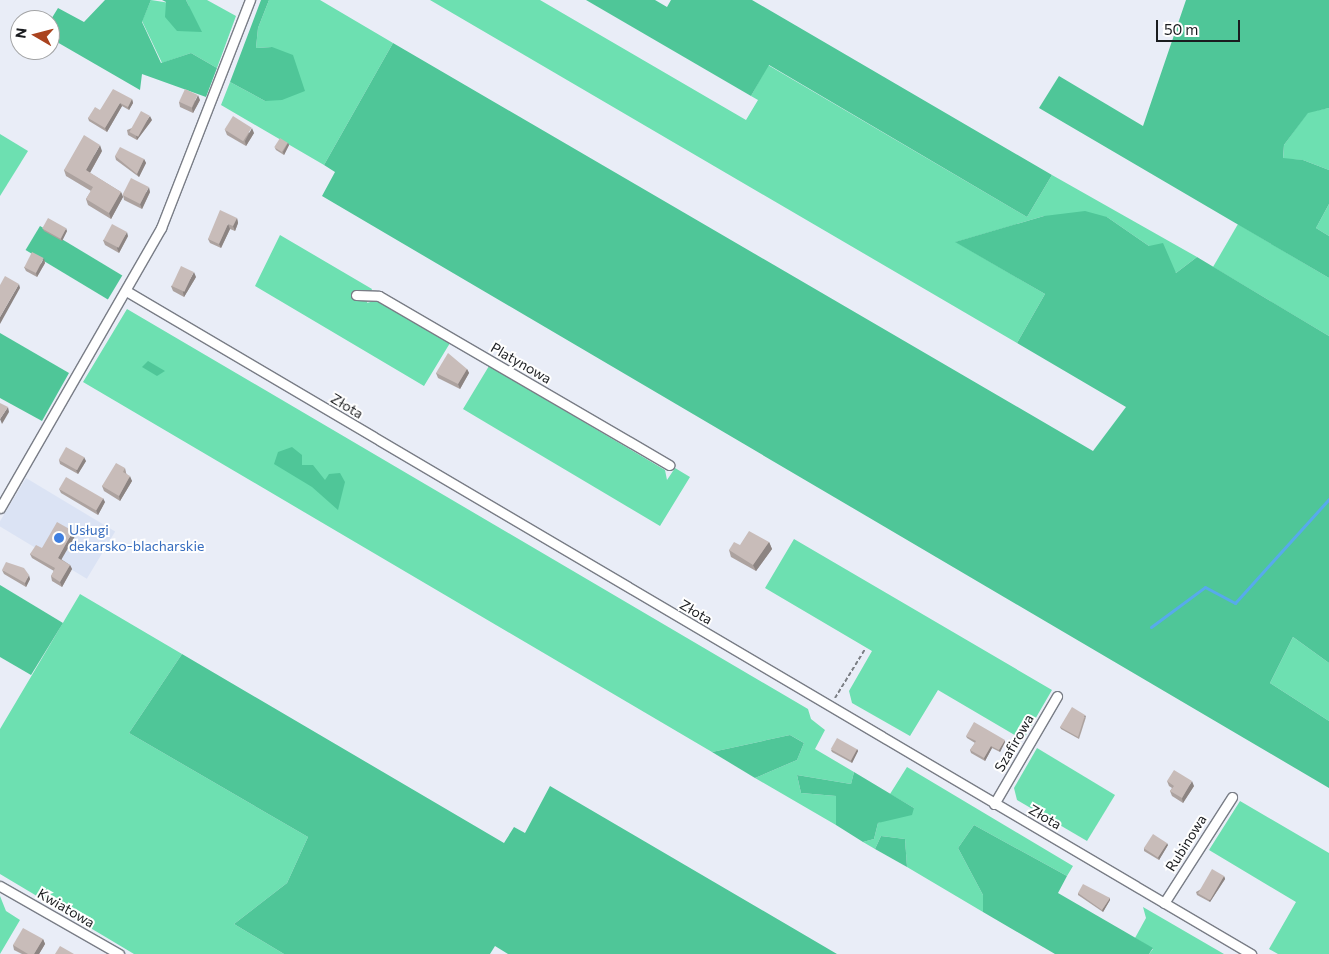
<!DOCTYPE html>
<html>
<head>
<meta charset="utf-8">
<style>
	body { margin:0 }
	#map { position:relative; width:1329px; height:954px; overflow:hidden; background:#e9edf7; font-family:Commissioner,sans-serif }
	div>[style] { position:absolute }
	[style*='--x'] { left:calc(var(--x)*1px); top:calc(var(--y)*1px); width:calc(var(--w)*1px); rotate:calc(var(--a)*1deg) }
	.built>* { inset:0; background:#dbe3f4; transform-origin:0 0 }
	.green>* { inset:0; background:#6de0b1 }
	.forest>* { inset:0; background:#4fc698; transform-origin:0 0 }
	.stream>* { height:3px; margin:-1.5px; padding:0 1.5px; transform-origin:1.5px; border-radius:1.5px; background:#57aaec }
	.path>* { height:2px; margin-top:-1px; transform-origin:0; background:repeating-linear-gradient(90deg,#7c7f85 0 4px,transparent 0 6.5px) }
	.roads { filter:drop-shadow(1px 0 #797d86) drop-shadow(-1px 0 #797d86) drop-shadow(0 1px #797d86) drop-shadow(0 -1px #797d86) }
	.street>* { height:9px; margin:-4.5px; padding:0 4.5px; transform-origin:4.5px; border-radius:4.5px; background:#fff }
	.wall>* { inset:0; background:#aca29f }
	.shaded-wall>* { inset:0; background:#8c8482; transform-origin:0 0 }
	.building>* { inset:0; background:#c8bcb9; transform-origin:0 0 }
	.dots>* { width:14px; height:14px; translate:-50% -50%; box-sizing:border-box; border:2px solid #fff; border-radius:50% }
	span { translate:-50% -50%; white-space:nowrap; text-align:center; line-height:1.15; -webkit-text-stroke:4px #fff; paint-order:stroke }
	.street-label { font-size:14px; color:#1a1c1f }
	.shop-label { font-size:14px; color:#366cbe }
	.left { translate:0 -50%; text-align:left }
	.north { position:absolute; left:10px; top:10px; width:50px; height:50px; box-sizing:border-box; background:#fff; border:1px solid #a3a4a5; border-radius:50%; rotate:278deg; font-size:14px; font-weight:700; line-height:20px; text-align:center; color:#1a1c1f }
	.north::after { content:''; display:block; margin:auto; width:18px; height:22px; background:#aa431f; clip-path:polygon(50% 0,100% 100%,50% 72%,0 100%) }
	.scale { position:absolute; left:1156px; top:20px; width:84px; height:22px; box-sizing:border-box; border:2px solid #1a1c1f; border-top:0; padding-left:6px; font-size:15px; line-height:18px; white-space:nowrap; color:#1a1c1f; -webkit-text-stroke:4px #fff; paint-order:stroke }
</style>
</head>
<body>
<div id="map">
	<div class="built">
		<div style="left:26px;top:478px;width:104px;height:55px;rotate:31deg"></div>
	</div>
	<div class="green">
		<div style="clip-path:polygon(151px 0,189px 6px,186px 0,207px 0,236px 16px,217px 68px,191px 53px,162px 63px,142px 21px)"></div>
		<div style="clip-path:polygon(269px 0,320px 0,393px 43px,324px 165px,221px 105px,230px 82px,265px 101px,272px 47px,256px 48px,258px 28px)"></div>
		<div style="clip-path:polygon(430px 0,540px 0,746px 120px,758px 100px,751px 96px,768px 65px,1027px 217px,1052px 175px,1197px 257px,1176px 273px,1149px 246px,1107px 217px,1044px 216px,956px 242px,1045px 294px,1017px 343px)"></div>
		<div style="clip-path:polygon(1329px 108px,1329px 170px,1303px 160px,1283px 159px,1284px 145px,1308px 112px)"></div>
		<div style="clip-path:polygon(0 134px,28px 151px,0 196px)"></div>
		<div style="clip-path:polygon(1329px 204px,1329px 236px,1316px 228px)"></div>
		<div style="clip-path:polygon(1238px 224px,1329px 278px,1329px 336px,1213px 267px)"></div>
		<div style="clip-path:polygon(280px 235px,372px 289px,367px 303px,377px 300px,450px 343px,424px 386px,255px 286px)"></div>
		<div style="clip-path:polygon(127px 309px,808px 709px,811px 719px,825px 730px,815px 749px,854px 772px,851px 784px,797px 775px,801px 793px,836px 796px,836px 825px,755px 778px,797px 760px,804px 743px,799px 740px,790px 735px,712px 752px,83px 382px)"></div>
		<div style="clip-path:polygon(489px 366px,665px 470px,667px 480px,675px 468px,690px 477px,660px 526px,463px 409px)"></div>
		<div style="clip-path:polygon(794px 539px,1052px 690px,1023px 740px,938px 690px,910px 736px,852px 703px,849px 691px,872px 651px,765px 588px)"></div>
		<div style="clip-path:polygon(80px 594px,182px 654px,129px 733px,308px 837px,287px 883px,234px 924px,284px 954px,134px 954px,0 874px,0 729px)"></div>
		<div style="clip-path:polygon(1293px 637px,1329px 663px,1329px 721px,1270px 683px)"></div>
		<div style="clip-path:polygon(1037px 748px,1115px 795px,1087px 841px,1017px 800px,1014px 788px)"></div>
		<div style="clip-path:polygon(907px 767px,1073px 866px,1067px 876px,974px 825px,958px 848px,983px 895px,983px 912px,907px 867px,905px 839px,881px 836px,875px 849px,863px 842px,874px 839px,878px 823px,914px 808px,890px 794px)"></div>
		<div style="clip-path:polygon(1240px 801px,1329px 853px,1329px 954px,1278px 954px,1269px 949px,1296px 902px,1209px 850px)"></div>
		<div style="clip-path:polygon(0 896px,6px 911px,20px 920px,0 954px)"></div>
		<div style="clip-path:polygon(1143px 907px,1224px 954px,1149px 954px,1153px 949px,1135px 938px,1146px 918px)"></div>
	</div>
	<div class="forest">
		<div style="clip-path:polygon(105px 0,151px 0,142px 22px,161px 63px,191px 53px,217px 68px,206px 97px,142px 74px,140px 90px,50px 38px,50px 21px,58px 8px,84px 22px)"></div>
		<div style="clip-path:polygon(162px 0,186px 0,202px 32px,177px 31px,165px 17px,166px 2px)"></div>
		<div style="clip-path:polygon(261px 0,269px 0,258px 28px,256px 48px,272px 47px,293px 55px,305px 91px,282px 100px,265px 101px,230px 82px)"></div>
		<div style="clip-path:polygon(586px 0,655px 0,667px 7px,671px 0,752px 0,1052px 175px,1027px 217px,769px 65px,751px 96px)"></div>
		<div style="clip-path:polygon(1186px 0,1329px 0,1329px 108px,1308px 113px,1284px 145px,1283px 158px,1303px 160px,1329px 170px,1329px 204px,1316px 228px,1329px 236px,1329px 278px,1039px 108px,1059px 76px,1143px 126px)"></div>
		<div style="clip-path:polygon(393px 43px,1093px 451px,1126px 407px,1017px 343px,1045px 294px,955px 242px,1044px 216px,1085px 211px,1107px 217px,1149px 246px,1163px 243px,1176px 273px,1197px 257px,1329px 336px,1329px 663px,1293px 637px,1270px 683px,1329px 721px,1329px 788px,322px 196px,335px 172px,324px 165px)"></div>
		<div style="left:40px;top:226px;width:96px;height:28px;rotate:31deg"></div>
		<div style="clip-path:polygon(0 333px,69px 373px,42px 421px,0 398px)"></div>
		<div style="clip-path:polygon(148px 361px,165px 371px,157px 376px,142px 367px)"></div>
		<div style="clip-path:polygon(292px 447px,302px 455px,302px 465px,313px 465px,325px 480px,329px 474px,340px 473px,345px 482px,338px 510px,312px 487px,274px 464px,278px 452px)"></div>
		<div style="clip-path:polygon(0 585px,63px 623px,31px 675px,0 657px)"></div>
		<div style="clip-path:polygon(182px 654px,504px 843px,514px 827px,525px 833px,550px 786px,837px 954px,508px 954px,495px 946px,490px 954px,284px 954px,234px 924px,287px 883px,308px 837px,129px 733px)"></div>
		<div style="clip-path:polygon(790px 735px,804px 743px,797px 760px,755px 778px,712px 752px)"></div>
		<div style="clip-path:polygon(854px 772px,914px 808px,912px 815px,878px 823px,874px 839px,863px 842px,836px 825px,836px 796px,801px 793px,797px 775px,851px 784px)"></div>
		<div style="clip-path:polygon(974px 825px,1067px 876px,1058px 893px,1153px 948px,1149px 954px,1055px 954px,983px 912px,983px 895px,958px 848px)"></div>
		<div style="clip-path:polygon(881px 836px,905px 839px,907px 867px,875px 849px)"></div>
	</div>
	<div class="stream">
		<div style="--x:1151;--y:627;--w:67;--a:-36.5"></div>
		<div style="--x:1205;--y:587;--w:34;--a:28"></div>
		<div style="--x:1235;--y:603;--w:140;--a:-47.9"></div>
	</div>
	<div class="path">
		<div style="--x:835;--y:698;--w:57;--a:-58.5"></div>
	</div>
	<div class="roads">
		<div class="street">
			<div style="--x:128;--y:292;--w:1304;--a:30.52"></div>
			<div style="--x:356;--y:295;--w:23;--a:2"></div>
			<div style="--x:379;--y:296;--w:336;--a:30.2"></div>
			<div style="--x:0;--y:508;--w:323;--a:-60.1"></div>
			<div style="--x:161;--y:228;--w:245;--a:-68.7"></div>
			<div style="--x:994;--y:804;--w:125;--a:-59.7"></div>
			<div style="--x:0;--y:886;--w:137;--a:29.7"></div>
			<div style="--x:1164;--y:903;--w:126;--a:-57.3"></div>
		</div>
	</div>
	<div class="wall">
		<div style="clip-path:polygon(132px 99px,133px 103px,129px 110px,122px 106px,107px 132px,89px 121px,88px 118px,100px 110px)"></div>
		<div style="clip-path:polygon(200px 100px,193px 113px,180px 107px,179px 102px)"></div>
		<div style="clip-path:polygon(152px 120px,137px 140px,128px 135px,127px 130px)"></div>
		<div style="clip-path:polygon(225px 130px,254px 133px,246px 146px,227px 135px)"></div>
		<div style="clip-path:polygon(288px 143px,289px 145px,284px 155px,276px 150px,275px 148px)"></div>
		<div style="clip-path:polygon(102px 151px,90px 173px,121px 192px,123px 197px,111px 219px,88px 205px,86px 199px,91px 191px,66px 176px,64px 170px)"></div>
		<div style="clip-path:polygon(115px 156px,144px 159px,146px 163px,139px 177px,116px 160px)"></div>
		<div style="clip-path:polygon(150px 192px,142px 209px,124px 200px,123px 195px)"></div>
		<div style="clip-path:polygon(237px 218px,238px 223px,235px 231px,230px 229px,221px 248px,210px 243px,208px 239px)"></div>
		<div style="clip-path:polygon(43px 229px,67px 231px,62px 241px,44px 231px)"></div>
		<div style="clip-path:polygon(128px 236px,119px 253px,105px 245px,103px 240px)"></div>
		<div style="clip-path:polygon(45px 263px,37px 277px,26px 271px,24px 267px)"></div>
		<div style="clip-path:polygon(196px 277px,184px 297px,173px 291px,171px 286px)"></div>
		<div style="clip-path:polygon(467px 369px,469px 373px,460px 389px,438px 378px,436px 373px)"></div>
		<div style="clip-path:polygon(59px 460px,86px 461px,78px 474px,60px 464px)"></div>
		<div style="clip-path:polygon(125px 468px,126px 472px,126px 473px,132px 481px,120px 501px,104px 491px,102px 486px)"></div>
		<div style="clip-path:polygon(59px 489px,105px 502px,98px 515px,61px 493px)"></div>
		<div style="clip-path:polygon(75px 536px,61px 559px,70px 565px,72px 569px,62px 587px,52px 581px,51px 576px,54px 571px,32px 558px,30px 554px,42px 548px)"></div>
		<div style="clip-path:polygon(769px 542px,772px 549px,756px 571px,731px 557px,729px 550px)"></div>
		<div style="clip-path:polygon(2px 570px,30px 579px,26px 587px,4px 574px)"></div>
		<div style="clip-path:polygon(1086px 717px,1079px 739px,1061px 729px,1060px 727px)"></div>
		<div style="clip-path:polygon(966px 736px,1005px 742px,1000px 752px,992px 748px,985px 761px,971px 753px,970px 750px,975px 743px,967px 738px)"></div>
		<div style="clip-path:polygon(857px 749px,858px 751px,852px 763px,832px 752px,831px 750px)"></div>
		<div style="clip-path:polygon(1167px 781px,1194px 786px,1183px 803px,1172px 796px,1170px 791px,1172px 788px,1169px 786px)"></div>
		<div style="clip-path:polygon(1168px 845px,1159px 860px,1144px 851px,1144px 848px)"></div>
		<div style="clip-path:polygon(1224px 876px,1225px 879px,1210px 902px,1197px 895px,1196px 892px)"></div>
		<div style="clip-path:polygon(1078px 893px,1110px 898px,1110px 900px,1103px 912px,1078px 895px)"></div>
		<div style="clip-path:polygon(43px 939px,45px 944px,39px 954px,22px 954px,14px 950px,13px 945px)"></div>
	</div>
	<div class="shaded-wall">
		<div style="clip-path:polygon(198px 95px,200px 100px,193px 113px,192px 108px)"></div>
		<div style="clip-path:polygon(132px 99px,133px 103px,129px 110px,128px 107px)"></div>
		<div style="clip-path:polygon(120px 103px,122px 106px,107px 132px,105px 128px)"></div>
		<div style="clip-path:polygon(150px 116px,152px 120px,137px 140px,136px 135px)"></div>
		<div style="clip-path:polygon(252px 128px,254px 133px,246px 146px,245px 141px)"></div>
		<div style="clip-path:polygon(288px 143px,289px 145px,284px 155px,283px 152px)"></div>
		<div style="clip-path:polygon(100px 145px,102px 151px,88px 176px,86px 170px)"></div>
		<div style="clip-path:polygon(144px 159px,146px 163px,139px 177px,137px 174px)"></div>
		<div style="clip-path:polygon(149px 187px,150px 192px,142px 209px,140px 204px)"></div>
		<div style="clip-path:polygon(121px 192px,123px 197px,111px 219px,109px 213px)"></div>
		<div style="clip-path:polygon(237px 218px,238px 223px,235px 231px,233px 226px)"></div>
		<div style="clip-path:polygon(228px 224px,230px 229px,221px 248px,219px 244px)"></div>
		<div style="clip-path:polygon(66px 228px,67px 231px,62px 241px,61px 239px)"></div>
		<div style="clip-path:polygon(127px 232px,128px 236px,119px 253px,117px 248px)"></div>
		<div style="clip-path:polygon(44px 258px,45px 263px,37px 277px,36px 273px)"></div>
		<div style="clip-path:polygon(194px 272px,196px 277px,184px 297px,183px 292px)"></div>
		<div style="clip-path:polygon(19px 284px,20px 288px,0 324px,0 317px)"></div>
		<div style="clip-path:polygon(467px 369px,469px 373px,460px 389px,458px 384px)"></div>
		<div style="clip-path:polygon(8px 407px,9px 412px,2px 424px,0 419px)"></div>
		<div style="clip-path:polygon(84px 457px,86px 461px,78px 474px,76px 470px)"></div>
		<div style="clip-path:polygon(130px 476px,132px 481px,120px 501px,119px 496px)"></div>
		<div style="clip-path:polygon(103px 498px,105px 502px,98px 515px,96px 510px)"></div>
		<div style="clip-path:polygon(73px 531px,75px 536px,60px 562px,58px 558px)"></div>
		<div style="clip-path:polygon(769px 542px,772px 549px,756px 571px,753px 565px)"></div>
		<div style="clip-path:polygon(70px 565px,72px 569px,62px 587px,60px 582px)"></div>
		<div style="clip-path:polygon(29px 575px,30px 579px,26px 587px,25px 583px)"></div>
		<div style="left:1085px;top:715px;width:2px;height:23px;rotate:63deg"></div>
		<div style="clip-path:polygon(1005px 740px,1005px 742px,1000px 752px,999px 750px)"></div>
		<div style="clip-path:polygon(991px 746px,992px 748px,985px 761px,984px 758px)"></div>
		<div style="clip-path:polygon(857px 749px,858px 751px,852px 763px,851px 761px)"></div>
		<div style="clip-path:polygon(1192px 781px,1194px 786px,1183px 803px,1182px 798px)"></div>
		<div style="clip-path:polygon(1167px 843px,1168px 845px,1159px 860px,1158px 857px)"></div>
		<div style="clip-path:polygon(1224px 876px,1225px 879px,1210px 902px,1209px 900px)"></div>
		<div style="clip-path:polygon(1110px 898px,1110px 900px,1103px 912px,1102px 910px)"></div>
		<div style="clip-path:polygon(43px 939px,45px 944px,39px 954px,34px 954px)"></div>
	</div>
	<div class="building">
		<div style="clip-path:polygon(113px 89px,132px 99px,128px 107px,120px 103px,105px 128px,88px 118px,95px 107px,100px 110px)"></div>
		<div style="left:185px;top:89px;width:14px;height:14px;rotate:25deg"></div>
		<div style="left:141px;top:111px;width:10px;height:24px;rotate:29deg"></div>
		<div style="left:233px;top:116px;width:22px;height:16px;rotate:32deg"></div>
		<div style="clip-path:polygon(84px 135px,100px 145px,86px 170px,121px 192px,109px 213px,86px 199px,93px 187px,64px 170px)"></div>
		<div style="left:280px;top:138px;width:9px;height:11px;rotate:32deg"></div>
		<div style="clip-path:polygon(120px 147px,144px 159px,137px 174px,115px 156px)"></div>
		<div style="left:131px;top:178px;width:20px;height:19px;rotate:27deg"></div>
		<div style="clip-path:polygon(220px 210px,237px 218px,233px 226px,228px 224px,219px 244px,208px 239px)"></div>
		<div style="left:48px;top:218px;width:21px;height:12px;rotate:29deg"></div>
		<div style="left:112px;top:224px;width:17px;height:18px;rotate:28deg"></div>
		<div style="left:32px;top:252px;width:13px;height:17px;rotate:27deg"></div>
		<div style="left:181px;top:266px;width:14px;height:22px;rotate:25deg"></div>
		<div style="clip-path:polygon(5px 276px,19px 284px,0 317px,0 285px)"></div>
		<div style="clip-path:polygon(448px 353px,467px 369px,458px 384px,436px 373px)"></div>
		<div style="clip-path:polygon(0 403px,8px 407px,0 419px)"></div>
		<div style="left:66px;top:447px;width:21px;height:15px;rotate:29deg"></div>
		<div style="clip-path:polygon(116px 463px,125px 468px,123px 472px,130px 476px,119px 496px,102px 486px)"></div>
		<div style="left:66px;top:477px;width:43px;height:14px;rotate:30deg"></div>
		<div style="clip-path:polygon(57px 522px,73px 531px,58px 558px,70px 565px,60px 582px,51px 576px,55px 568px,30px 554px,36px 545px,42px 548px)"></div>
		<div style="clip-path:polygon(749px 531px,769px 542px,753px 565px,729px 550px,734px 542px,740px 545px)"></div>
		<div style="clip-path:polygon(6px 562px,24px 568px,29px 575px,25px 583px,2px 570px)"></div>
		<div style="clip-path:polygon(1072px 707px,1085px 715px,1078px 737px,1060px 727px)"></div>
		<div style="clip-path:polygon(974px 722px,1005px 740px,999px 750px,991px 746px,984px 758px,970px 750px,976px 741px,966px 736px)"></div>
		<div style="left:837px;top:738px;width:23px;height:13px;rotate:29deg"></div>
		<div style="clip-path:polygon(1174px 770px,1192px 781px,1182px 798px,1170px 791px,1174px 786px,1167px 781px)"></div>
		<div style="left:1153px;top:834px;width:17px;height:17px;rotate:33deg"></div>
		<div style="left:1212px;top:869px;width:14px;height:28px;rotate:30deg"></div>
		<div style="clip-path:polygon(1083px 884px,1110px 898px,1102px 910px,1078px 893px)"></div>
		<div style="clip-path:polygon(23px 928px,43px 939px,34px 954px,28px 954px,13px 945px)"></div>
		<div style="clip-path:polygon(60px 946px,74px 954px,55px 954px)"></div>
	</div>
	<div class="dots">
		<div style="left:59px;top:538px;background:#3f7fe0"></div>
	</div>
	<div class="street-label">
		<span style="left:521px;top:363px;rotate:30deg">Platynowa</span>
		<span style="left:347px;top:406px;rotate:31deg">Złota</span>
		<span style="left:696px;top:612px;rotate:30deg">Złota</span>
		<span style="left:1014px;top:743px;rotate:-60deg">Szafirowa</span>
		<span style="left:1045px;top:817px;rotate:30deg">Złota</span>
		<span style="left:1186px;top:843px;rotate:-58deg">Rubinowa</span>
		<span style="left:66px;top:908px;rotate:30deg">Kwiatowa</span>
	</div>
	<div class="shop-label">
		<span class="left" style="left:69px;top:538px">Usługi<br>dekarsko-blacharskie</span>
	</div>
	<div class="north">N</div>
	<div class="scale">50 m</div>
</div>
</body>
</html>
